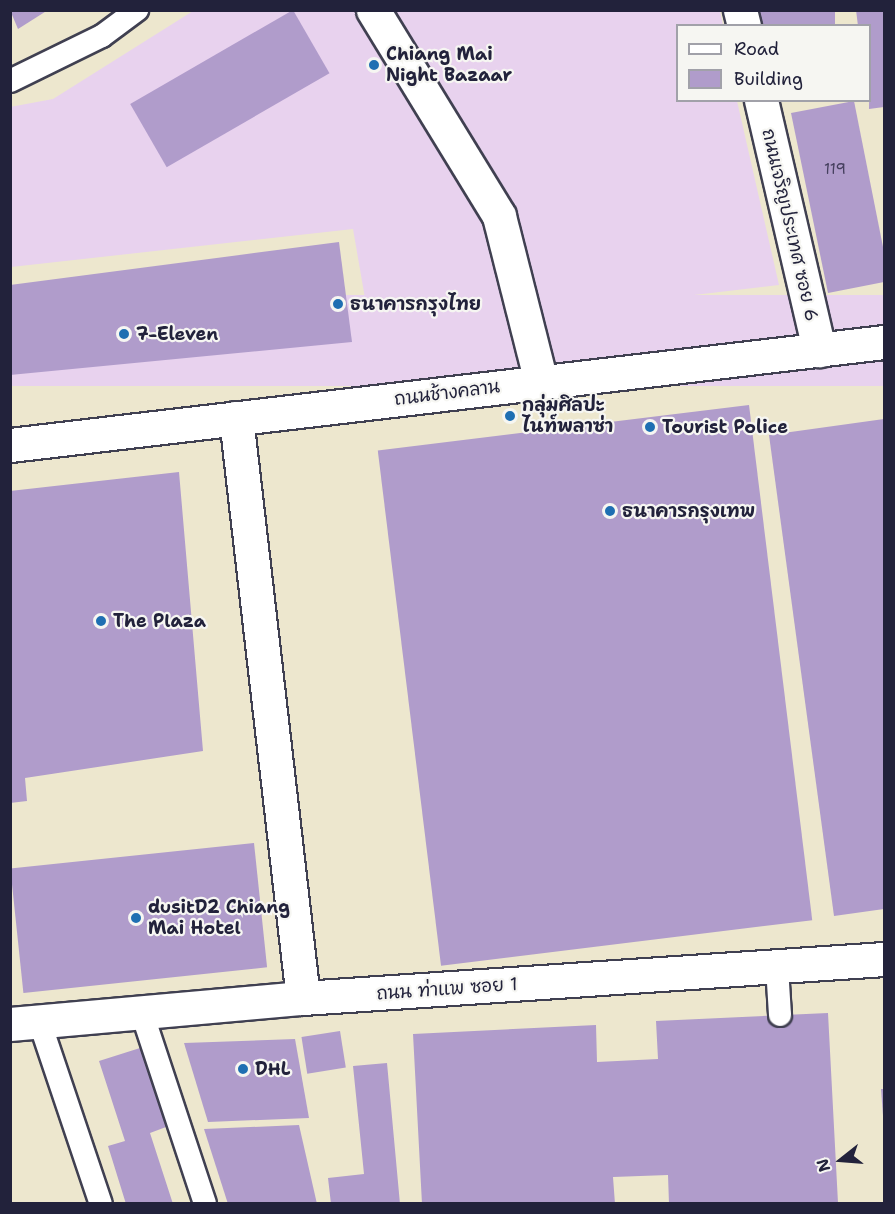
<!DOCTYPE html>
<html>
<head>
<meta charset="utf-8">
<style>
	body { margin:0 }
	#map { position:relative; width:895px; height:1214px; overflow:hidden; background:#ede7ce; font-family:"Shantell Sans","Playpen Sans Thai",sans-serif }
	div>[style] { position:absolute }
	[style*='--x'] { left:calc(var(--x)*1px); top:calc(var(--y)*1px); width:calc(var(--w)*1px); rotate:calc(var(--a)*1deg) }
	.built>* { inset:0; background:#e8d2ee; transform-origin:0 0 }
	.building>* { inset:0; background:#b09ccb; transform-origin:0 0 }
	.roads { filter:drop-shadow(2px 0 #404051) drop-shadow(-2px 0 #404051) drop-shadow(0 2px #404051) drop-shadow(0 -2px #404051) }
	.service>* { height:22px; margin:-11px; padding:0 11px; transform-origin:11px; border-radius:11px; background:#fff }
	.pedestrian>* { height:33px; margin:-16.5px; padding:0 16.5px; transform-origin:16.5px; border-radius:16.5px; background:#fff }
	.minor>* { height:33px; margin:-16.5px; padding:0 16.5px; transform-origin:16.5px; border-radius:16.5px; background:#fff }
	.tertiary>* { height:33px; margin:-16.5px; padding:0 16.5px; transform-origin:16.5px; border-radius:16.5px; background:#fff }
	.dots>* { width:16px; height:16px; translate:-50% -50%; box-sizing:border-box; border:3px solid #f6f6f2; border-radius:50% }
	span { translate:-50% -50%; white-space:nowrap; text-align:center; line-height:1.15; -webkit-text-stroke:4.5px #f6f6f2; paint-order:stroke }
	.number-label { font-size:15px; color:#46405f }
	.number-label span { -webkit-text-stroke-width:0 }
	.poi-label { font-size:18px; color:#22223b; font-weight:700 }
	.left { translate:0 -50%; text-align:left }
	.street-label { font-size:18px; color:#22223b }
	.frame { position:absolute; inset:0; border:12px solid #22223b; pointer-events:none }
	.legend { position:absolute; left:676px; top:24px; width:195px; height:78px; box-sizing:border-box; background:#f6f6f2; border:2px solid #a1a1a9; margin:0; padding:8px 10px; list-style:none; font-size:18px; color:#22223b }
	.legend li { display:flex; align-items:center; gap:12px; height:30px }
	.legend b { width:30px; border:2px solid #a1a1a9 }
	.north { position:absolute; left:811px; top:1130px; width:60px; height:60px; -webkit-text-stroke:4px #f6f6f2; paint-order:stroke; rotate:253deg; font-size:16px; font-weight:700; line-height:24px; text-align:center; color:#22223b }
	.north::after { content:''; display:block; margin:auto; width:21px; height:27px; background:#22223b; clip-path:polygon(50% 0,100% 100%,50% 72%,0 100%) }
</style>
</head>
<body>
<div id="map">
	<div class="built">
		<div style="clip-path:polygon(397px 10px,720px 11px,723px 25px,678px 26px,678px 100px,737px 101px,779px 285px,371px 333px,353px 229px,11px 267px,10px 107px,53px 99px,193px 11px,360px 11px,368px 22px)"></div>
		<div style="left:884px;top:295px;width:91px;height:879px;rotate:90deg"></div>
	</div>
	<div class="building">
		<div style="clip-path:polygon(10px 10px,48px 10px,18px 29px)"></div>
		<div style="left:293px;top:10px;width:73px;height:188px;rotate:60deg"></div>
		<div style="left:760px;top:10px;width:75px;height:16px"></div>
		<div style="clip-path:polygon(856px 10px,884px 10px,884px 107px,869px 109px,870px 26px,858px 26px)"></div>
		<div style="clip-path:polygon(854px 101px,884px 252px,884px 282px,828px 293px,791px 113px)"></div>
		<div style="clip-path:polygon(339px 242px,352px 342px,10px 375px,10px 285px)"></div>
		<div style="left:749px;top:405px;width:519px;height:374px;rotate:83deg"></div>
		<div style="clip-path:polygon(884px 419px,884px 909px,834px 916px,769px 435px)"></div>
		<div style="clip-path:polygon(179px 472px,203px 751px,25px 778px,27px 801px,10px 803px,10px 491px)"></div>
		<div style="left:254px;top:843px;width:125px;height:245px;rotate:84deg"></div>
		<div style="clip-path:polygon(828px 1013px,838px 1203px,669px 1204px,668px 1175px,613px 1177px,615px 1204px,422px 1204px,413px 1034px,596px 1025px,597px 1062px,658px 1059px,656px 1021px)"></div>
		<div style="left:340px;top:1031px;width:37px;height:39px;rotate:81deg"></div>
		<div style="clip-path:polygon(295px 1039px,309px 1118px,208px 1122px,184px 1043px)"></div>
		<div style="clip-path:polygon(140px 1048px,166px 1127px,150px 1133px,173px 1204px,126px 1204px,108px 1146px,125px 1141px,99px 1061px)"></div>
		<div style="clip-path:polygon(387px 1063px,400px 1204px,331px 1204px,328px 1178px,364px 1174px,353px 1066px)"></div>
		<div style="clip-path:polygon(881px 1089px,884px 1089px,884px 1116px,883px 1116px)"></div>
		<div style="clip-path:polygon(299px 1125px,317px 1204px,228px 1204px,204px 1129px)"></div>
	</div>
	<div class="roads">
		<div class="service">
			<div style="--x:10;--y:81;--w:102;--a:-26.1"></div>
			<div style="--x:102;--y:36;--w:44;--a:-36.6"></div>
			<div style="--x:777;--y:967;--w:48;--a:86.4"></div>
			<div style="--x:142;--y:1013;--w:201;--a:71.7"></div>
			<div style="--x:40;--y:1023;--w:191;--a:71.4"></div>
		</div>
		<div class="pedestrian">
			<div style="--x:373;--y:10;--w:241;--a:58.5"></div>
			<div style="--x:499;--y:216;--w:171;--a:75.8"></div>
		</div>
		<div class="minor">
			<div style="--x:740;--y:10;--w:16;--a:76"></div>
			<div style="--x:761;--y:100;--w:257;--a:76.9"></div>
			<div style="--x:236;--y:418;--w:584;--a:83.41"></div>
			<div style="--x:10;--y:1024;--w:294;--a:-5.1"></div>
			<div style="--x:303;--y:998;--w:582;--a:-3.84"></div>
		</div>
		<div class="tertiary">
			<div style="--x:10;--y:445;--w:880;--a:-6.72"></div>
		</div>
	</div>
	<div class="dots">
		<div style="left:374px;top:65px;background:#1f6fb2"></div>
		<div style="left:338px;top:304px;background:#1f6fb2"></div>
		<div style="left:124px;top:334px;background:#1f6fb2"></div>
		<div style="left:510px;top:416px;background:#1f6fb2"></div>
		<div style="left:650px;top:427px;background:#1f6fb2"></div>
		<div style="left:610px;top:511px;background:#1f6fb2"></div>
		<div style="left:101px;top:621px;background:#1f6fb2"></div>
		<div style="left:136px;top:918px;background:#1f6fb2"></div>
		<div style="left:243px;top:1069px;background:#1f6fb2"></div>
	</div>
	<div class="number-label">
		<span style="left:835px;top:170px">119</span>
	</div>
	<div class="poi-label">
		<span class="left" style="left:386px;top:65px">Chiang Mai<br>Night Bazaar</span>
		<span class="left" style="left:350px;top:304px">ธนาคารกรุงไทย</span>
		<span class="left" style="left:136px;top:334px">7-Eleven</span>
		<span class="left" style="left:522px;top:416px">กลุ่มศิลปะ<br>ไนท์พลาซ่า</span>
		<span class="left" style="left:662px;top:427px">Tourist Police</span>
		<span class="left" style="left:622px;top:511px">ธนาคารกรุงเทพ</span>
		<span class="left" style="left:113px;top:621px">The Plaza</span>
		<span class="left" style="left:148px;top:918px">dusitD2 Chiang<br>Mai Hotel</span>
		<span class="left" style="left:255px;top:1069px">DHL</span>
	</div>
	<div class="street-label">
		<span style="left:790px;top:225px;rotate:77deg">ถนนเจริญประเทศ ซอย 6</span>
		<span style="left:447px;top:393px;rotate:-7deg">ถนนช้างคลาน</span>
		<span style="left:447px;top:989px;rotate:-4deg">ถนน ท่าแพ ซอย 1</span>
	</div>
	<div class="frame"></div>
	<ul class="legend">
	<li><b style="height:8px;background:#fff"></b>Road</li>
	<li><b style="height:16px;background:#b09ccb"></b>Building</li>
	</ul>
	<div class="north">N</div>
</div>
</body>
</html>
